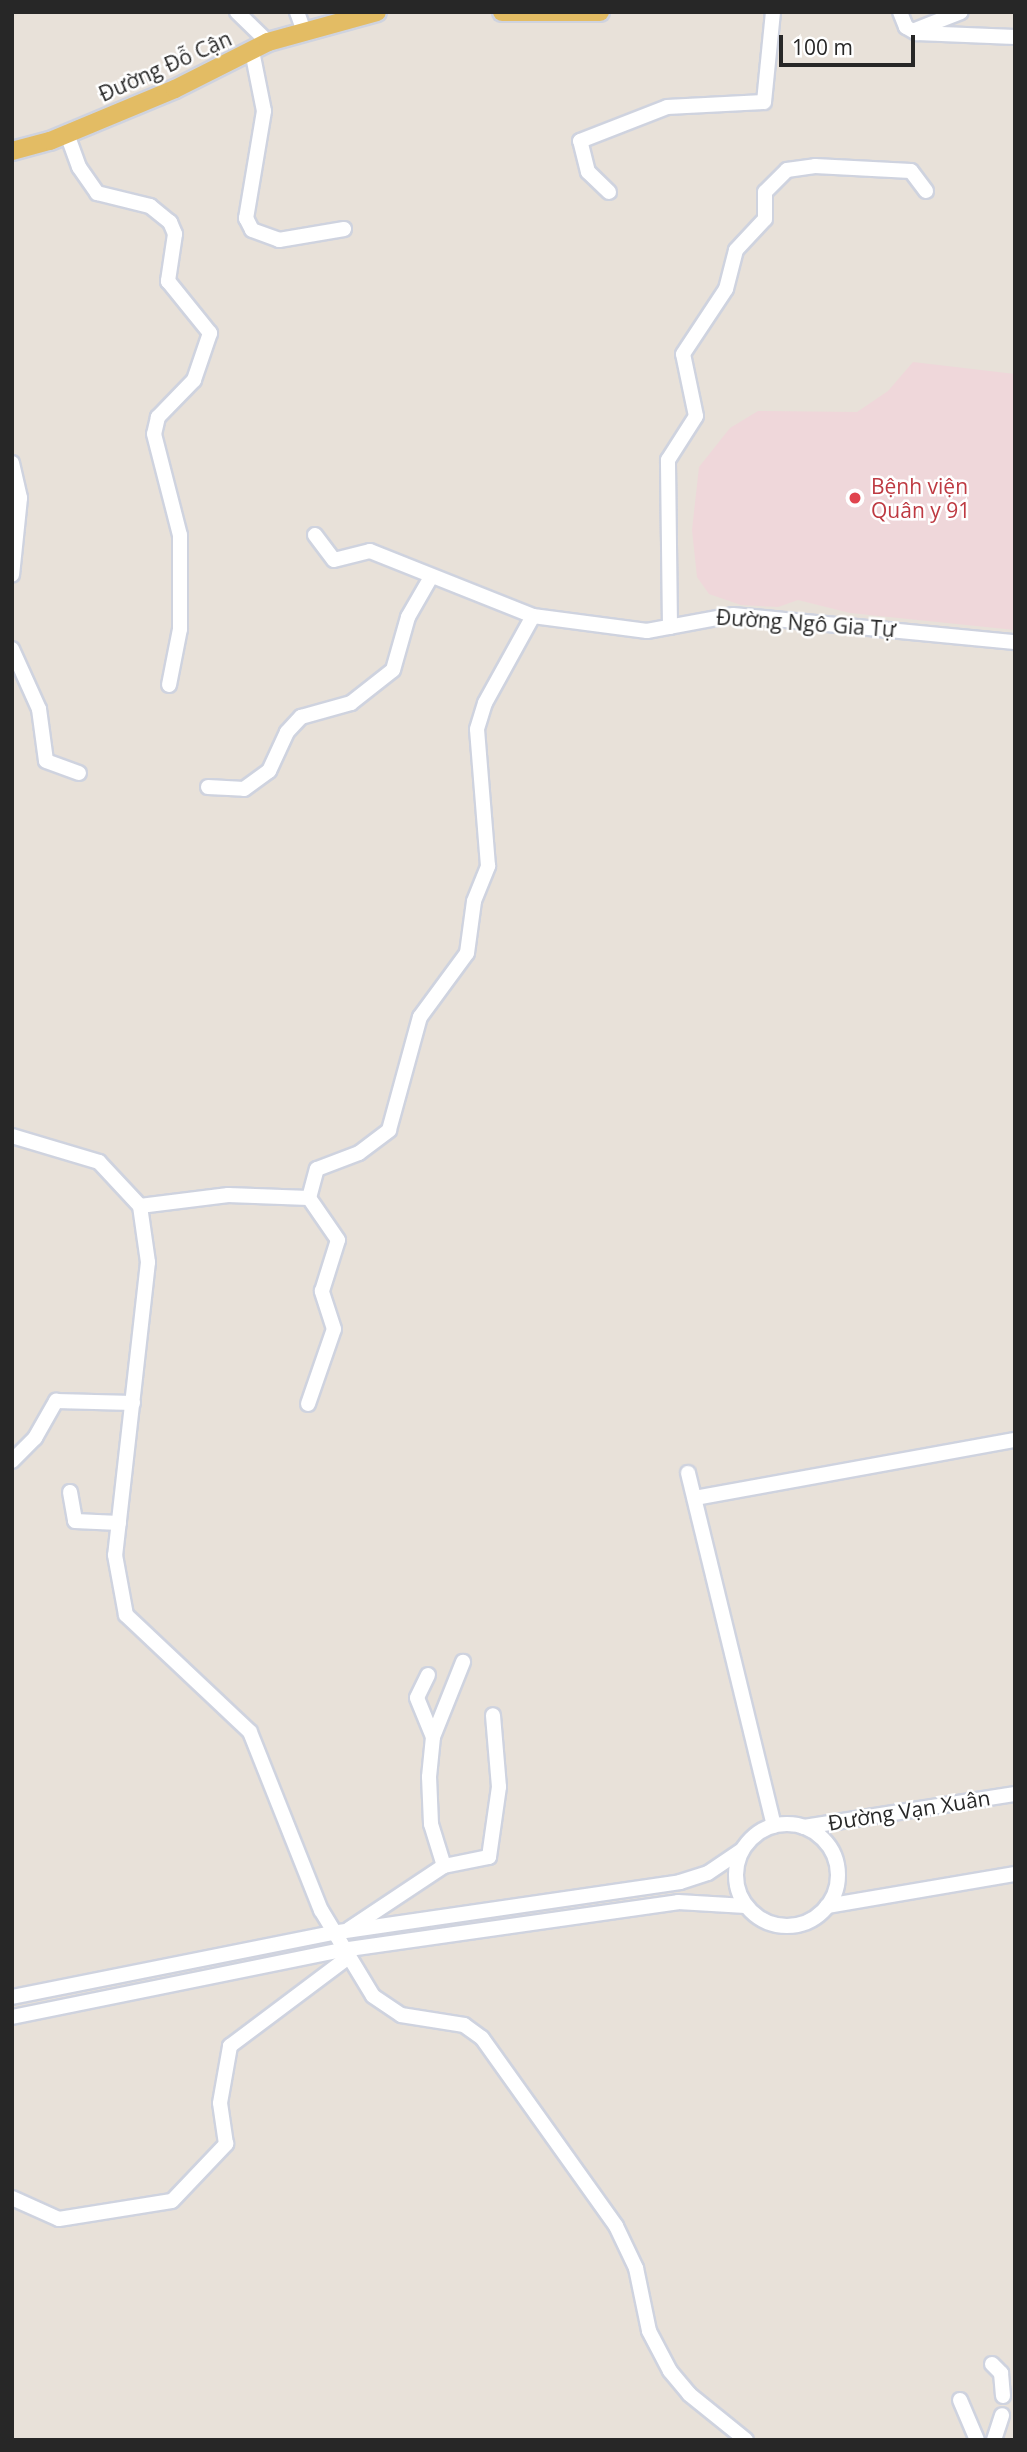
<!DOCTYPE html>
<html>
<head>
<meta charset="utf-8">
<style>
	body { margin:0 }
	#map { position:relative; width:1027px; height:2452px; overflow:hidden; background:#e8e1d9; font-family:"Open Sans",sans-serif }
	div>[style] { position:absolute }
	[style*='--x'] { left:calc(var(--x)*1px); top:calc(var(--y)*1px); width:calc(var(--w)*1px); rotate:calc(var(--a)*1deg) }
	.medical>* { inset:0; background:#efd7da }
	.roads { filter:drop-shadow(2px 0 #cfd3df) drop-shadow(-2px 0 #cfd3df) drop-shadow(0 2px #cfd3df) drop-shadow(0 -2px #cfd3df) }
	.minor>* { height:14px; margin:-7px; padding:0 7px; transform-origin:7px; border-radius:7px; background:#fff }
	.minor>.ring { margin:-7px; padding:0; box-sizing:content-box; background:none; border:14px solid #fff; border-radius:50% }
	.major>* { height:18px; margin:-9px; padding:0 9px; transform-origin:9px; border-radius:9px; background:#e3bc64 }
	.dots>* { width:19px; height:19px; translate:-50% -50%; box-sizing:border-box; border:4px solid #fff; border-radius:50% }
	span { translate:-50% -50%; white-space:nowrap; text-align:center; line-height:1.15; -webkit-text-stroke:5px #fff; paint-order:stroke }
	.street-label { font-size:21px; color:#272727 }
	.health-label { font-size:21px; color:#be3a42 }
	.left { translate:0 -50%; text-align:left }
	.frame { position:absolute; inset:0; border:14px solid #272727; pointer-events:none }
	.scale { position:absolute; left:779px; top:35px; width:136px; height:32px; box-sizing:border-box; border:4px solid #272727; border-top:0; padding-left:9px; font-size:21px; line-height:24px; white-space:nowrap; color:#272727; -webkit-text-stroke:5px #fff; paint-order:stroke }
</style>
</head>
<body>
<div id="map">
	<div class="medical">
		<div style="clip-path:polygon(913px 362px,1015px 374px,1015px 630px,850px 613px,798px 600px,778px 607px,741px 605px,709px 594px,697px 577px,692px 530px,699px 467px,730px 428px,758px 411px,857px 412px,888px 391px)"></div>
	</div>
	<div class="roads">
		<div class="minor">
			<div style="--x:237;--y:12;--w:43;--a:44.1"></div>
			<div style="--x:297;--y:12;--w:20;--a:70"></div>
			<div style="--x:900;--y:12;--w:16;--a:68"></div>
			<div style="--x:906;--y:27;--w:13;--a:29"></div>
			<div style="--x:917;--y:33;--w:98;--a:2.3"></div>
			<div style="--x:915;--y:30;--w:49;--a:-21.4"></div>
			<div style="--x:252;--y:51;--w:61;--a:78.7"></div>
			<div style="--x:264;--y:111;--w:109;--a:99.5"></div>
			<div style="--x:246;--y:218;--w:13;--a:63"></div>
			<div style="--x:252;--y:230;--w:29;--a:20"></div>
			<div style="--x:279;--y:240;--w:66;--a:-9.6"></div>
			<div style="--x:67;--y:134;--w:35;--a:70"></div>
			<div style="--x:79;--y:167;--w:32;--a:55"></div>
			<div style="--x:97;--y:193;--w:55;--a:13.8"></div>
			<div style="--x:150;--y:206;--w:26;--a:39"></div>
			<div style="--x:170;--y:222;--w:13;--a:67"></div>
			<div style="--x:175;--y:234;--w:48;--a:98.5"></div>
			<div style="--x:168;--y:281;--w:67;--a:51.1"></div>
			<div style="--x:210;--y:333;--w:50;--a:108.8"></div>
			<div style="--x:194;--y:380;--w:52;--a:134.2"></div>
			<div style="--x:158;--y:417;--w:17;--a:103"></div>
			<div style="--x:154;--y:434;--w:104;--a:75.6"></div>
			<div style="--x:180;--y:535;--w:94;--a:90"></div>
			<div style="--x:180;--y:629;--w:57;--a:101.1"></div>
			<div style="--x:609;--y:192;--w:29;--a:-136"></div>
			<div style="--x:588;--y:172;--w:32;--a:-104"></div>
			<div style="--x:580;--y:141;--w:93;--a:-21.3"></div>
			<div style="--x:667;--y:107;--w:97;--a:-3"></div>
			<div style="--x:764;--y:102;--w:90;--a:-84.3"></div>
			<div style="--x:12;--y:463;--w:36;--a:77"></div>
			<div style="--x:20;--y:498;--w:77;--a:95.9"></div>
			<div style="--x:315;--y:535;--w:31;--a:53"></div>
			<div style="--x:334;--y:560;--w:37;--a:-14"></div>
			<div style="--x:370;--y:551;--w:175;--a:21.7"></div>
			<div style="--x:670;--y:627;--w:167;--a:-90.7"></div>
			<div style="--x:668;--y:460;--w:52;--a:-57.5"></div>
			<div style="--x:696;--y:416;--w:63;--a:-101.8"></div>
			<div style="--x:683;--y:354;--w:78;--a:-56.5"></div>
			<div style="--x:726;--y:289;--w:40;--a:-75.6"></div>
			<div style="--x:736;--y:250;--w:42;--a:-46.9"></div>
			<div style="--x:765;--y:219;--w:27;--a:-90"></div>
			<div style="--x:765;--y:192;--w:31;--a:-45"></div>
			<div style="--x:787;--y:170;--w:28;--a:-8"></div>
			<div style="--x:815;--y:166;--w:96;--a:3"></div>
			<div style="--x:911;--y:171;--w:25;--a:53"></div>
			<div style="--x:12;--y:649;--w:66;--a:65.8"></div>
			<div style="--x:39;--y:709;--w:52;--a:82.3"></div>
			<div style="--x:46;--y:761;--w:35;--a:20"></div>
			<div style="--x:208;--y:787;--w:36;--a:3"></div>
			<div style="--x:244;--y:789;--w:31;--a:-36"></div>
			<div style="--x:269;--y:771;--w:43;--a:-65.2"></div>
			<div style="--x:287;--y:732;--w:21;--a:-47"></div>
			<div style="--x:301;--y:717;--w:52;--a:-15.6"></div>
			<div style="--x:351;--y:703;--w:53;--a:-38.2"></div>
			<div style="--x:393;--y:670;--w:55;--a:-74.2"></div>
			<div style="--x:408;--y:617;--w:46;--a:-60.1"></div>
			<div style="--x:12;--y:1136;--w:91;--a:16.6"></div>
			<div style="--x:99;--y:1162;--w:60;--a:47"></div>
			<div style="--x:140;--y:1206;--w:57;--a:81.9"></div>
			<div style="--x:148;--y:1262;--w:295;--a:96.4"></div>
			<div style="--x:115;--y:1555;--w:61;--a:79.6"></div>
			<div style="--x:126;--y:1615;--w:170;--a:43.3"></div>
			<div style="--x:250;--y:1732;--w:192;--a:68.3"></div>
			<div style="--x:321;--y:1910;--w:100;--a:58.8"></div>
			<div style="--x:373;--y:1996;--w:34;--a:34"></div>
			<div style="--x:401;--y:2015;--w:64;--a:9"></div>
			<div style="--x:464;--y:2025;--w:22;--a:36"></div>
			<div style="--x:482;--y:2038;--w:231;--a:54.5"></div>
			<div style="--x:616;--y:2226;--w:47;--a:64.5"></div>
			<div style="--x:636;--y:2268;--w:64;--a:78.3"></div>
			<div style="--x:649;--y:2331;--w:45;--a:62.3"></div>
			<div style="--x:670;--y:2371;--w:30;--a:50"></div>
			<div style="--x:689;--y:2394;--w:73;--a:38.9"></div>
			<div style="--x:140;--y:1206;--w:89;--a:-7.1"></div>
			<div style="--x:228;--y:1195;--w:81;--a:2.1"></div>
			<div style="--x:309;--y:1198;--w:30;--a:-75"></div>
			<div style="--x:317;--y:1169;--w:45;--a:-20.9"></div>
			<div style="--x:359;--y:1153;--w:38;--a:-37"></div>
			<div style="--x:389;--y:1130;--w:117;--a:-74.7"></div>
			<div style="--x:420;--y:1017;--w:79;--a:-53.7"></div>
			<div style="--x:467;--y:953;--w:52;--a:-82.3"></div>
			<div style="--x:474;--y:901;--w:38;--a:-68"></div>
			<div style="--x:488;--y:866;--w:137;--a:-94.6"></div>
			<div style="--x:477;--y:729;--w:27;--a:-73"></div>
			<div style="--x:485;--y:703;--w:99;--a:-61.1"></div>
			<div style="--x:533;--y:616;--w:115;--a:7.5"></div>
			<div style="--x:647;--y:631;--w:87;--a:-10.5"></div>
			<div style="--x:733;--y:615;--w:283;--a:5.5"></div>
			<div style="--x:308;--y:1404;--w:79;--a:-70.9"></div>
			<div style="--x:334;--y:1329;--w:40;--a:-108"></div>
			<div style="--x:322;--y:1291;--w:53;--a:-72.6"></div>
			<div style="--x:338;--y:1240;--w:51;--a:-124.6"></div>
			<div style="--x:12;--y:1461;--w:33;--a:-45"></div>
			<div style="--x:35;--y:1438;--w:43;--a:-60.4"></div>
			<div style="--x:56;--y:1401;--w:77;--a:1.5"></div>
			<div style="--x:688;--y:1473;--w:363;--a:76.3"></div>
			<div style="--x:70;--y:1492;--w:29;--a:80"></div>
			<div style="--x:75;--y:1521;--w:44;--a:2.6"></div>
			<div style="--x:695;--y:1498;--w:325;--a:-10.3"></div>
			<div style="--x:428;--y:1675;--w:25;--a:116"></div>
			<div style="--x:417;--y:1698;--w:42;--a:67.7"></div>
			<div class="ring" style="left:736px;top:1824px;width:88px;height:88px"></div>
			<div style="--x:804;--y:1827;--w:214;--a:-8.9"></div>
			<div style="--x:444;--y:1866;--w:44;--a:-107.2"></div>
			<div style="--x:431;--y:1824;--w:47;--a:-92.4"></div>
			<div style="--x:429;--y:1777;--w:40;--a:-84.3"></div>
			<div style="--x:433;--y:1737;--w:81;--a:-68.2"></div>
			<div style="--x:827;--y:1906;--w:191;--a:-9.7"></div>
			<div style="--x:349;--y:1929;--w:114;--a:-33.6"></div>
			<div style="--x:444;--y:1866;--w:46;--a:-11.3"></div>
			<div style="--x:489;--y:1857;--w:71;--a:-81.9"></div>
			<div style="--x:499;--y:1787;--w:72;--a:-94.8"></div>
			<div style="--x:12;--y:1997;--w:326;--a:-11.3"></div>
			<div style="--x:332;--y:1933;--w:352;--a:-8.3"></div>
			<div style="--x:680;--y:1882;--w:29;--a:-18"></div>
			<div style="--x:708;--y:1873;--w:41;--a:-34.1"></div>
			<div style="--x:12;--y:2017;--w:337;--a:-11.5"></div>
			<div style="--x:342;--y:1950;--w:339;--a:-8.1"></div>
			<div style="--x:678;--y:1902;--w:68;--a:3.4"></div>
			<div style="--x:12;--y:2198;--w:51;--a:24.1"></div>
			<div style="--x:59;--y:2219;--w:114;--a:-9.1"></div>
			<div style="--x:172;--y:2201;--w:79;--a:-46.5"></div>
			<div style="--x:226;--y:2144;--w:41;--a:-98.3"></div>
			<div style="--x:220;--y:2103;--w:58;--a:-80"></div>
			<div style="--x:230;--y:2046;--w:146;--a:-36.9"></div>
			<div style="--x:992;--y:2364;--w:13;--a:45"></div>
			<div style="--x:1001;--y:2373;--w:23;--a:85"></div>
			<div style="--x:960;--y:2400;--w:43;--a:67"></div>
			<div style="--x:994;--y:2440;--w:26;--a:-72"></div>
		</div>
		<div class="major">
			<div style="--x:502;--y:12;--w:98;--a:0"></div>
			<div style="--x:12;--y:151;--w:39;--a:-15"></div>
			<div style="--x:50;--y:141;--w:135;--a:-22.6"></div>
			<div style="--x:175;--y:89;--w:104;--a:-26.8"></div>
			<div style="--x:268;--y:42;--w:113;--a:-15.4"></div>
		</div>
	</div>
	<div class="dots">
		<div style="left:855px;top:498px;background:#e0444e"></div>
	</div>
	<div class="street-label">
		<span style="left:165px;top:66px;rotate:-24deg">Đường Đỗ Cận</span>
		<span style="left:806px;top:623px;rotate:4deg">Đường Ngô Gia Tự</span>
		<span style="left:909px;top:1810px;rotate:-9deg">Đường Vạn Xuân</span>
	</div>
	<div class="health-label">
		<span class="left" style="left:871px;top:498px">Bệnh viện<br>Quân y 91</span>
	</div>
	<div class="frame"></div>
	<div class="scale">100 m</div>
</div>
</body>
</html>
